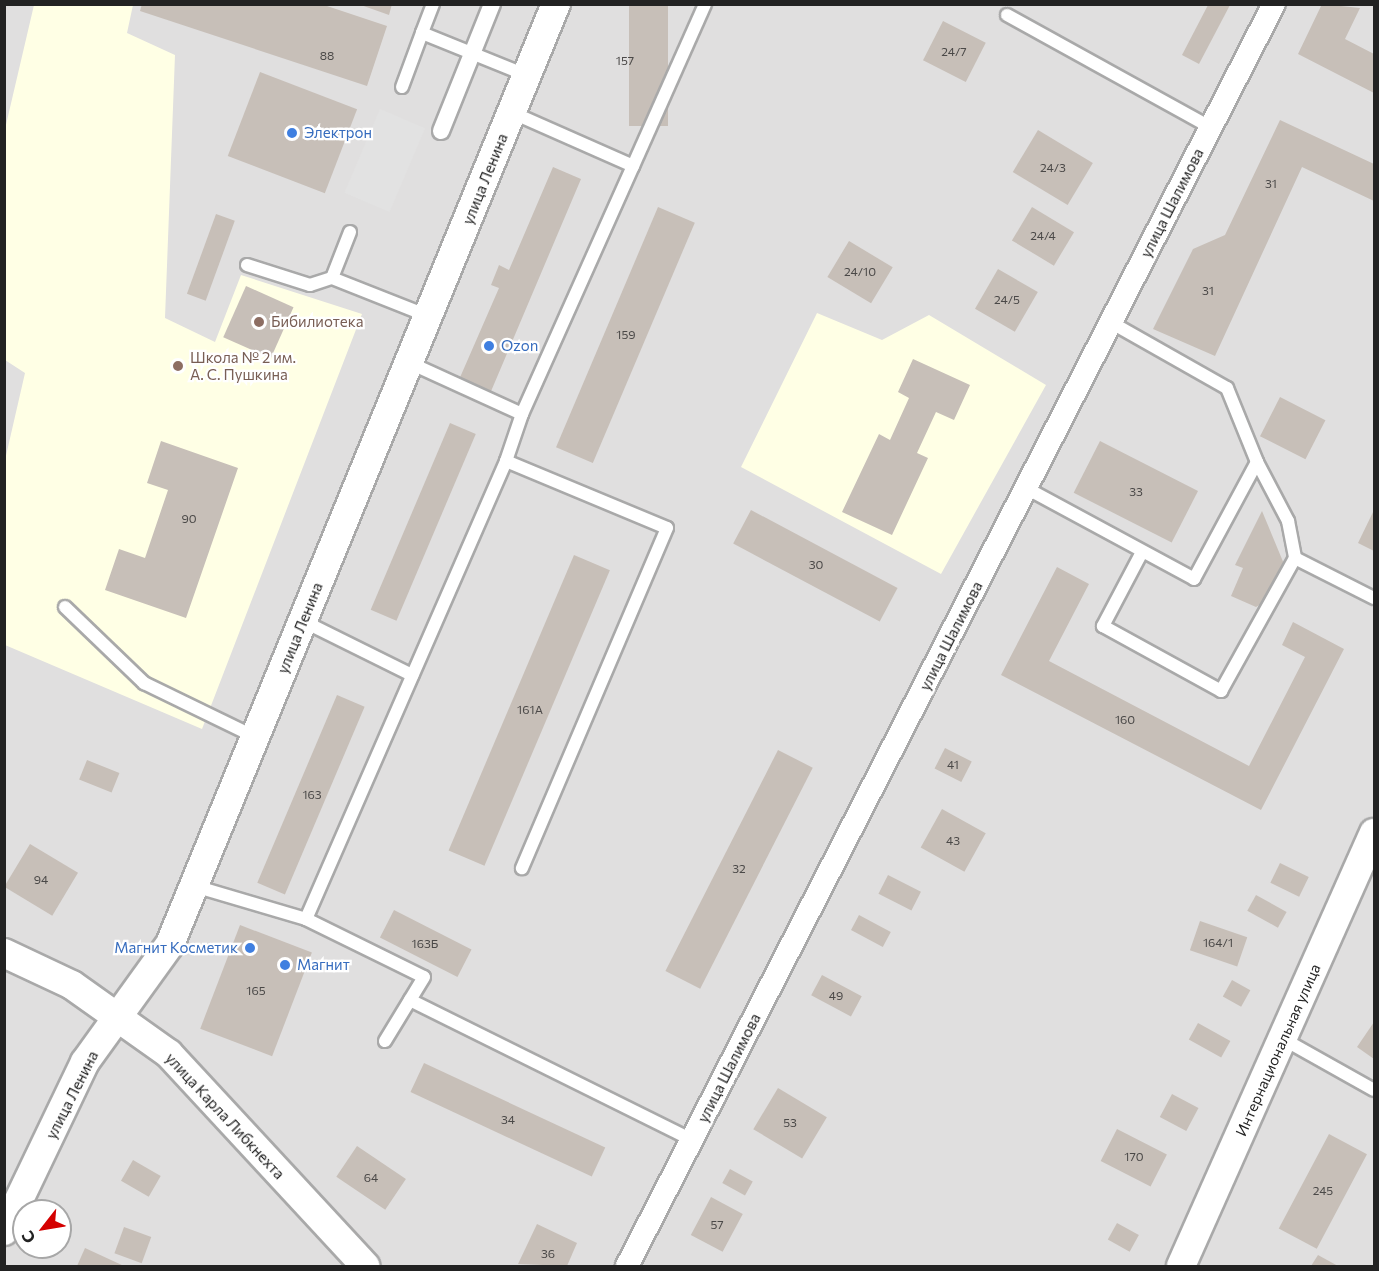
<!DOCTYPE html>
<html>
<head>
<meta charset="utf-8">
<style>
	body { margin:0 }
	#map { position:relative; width:1379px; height:1271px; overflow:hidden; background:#f2efe9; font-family:Commissioner,sans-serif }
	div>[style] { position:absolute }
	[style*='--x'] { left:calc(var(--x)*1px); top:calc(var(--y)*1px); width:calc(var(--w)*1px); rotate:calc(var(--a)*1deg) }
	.residential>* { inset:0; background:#e0dfdf }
	.education>* { inset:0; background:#ffffe5 }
	.parking>* { inset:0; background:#e2e2e2; transform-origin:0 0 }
	.building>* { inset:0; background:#c7bfb8; transform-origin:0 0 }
	.roads { filter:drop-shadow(2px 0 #a9a9a9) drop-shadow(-2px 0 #a9a9a9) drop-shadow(0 2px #a9a9a9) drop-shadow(0 -2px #a9a9a9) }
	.service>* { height:12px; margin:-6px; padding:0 6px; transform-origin:6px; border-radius:6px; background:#fff }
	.pedestrian>* { height:16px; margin:-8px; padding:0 8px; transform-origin:8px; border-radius:8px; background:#fff }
	.minor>* { height:22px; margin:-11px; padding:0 11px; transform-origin:11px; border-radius:11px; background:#fff }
	.tertiary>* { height:28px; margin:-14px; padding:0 14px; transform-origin:14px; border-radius:14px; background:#fff }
	.dots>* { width:16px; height:16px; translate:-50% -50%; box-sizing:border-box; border:3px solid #fff; border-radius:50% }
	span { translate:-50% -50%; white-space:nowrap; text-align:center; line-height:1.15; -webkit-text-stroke:4.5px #fff; paint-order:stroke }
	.number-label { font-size:12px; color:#4b4948 }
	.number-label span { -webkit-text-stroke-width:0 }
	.shop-label { font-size:15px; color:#366cbe }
	.left { translate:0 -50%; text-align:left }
	.right { translate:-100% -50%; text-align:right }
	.street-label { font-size:15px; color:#222 }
	.education-label { font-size:15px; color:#785e54 }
	.frame { position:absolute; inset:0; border:6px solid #222; pointer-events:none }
	.north { position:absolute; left:12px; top:1199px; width:60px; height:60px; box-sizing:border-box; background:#fff; border:2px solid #a7a7a7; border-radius:50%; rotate:239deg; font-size:16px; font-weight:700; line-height:24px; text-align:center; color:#222 }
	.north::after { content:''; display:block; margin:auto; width:21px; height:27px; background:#d40000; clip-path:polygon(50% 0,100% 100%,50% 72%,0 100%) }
</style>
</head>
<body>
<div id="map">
	<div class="residential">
		<div style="clip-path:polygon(evenodd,5px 5px,1374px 5px,1374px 1266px,5px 1266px,5px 5px,24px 1211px,60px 1211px,60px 1247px,24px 1247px,24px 1211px)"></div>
	</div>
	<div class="education">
		<div style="clip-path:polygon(34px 5px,133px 5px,127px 33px,175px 55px,165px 318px,215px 342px,241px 275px,362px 314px,202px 729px,5px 645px,5px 460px,25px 373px,5px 360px,5px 129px)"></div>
		<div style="clip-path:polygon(817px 313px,882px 340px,929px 315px,1046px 385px,941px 574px,741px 467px)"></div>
	</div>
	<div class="parking">
		<div style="left:380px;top:109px;width:49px;height:91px;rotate:23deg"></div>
	</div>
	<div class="building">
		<div style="clip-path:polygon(142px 4px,321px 4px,387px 26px,367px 86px,140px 11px)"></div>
		<div style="clip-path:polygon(358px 4px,392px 4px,389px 15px)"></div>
		<div style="clip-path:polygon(1322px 4px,1360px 8px,1345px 39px,1374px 54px,1374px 93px,1298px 54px)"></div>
		<div style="left:629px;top:5px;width:39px;height:121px"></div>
		<div style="clip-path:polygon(1208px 5px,1230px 5px,1199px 64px,1182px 55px)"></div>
		<div style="left:943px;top:21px;width:48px;height:44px;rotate:27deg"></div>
		<div style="left:260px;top:72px;width:104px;height:90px;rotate:21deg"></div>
		<div style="clip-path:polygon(1280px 120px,1374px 164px,1374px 201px,1302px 167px,1215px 356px,1153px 329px,1193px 249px,1225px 235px)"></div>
		<div style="left:1038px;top:130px;width:64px;height:49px;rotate:31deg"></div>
		<div style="clip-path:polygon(553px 167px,581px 179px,489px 396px,458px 382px,499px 288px,491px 285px,499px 265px,509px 270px)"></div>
		<div style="left:658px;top:207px;width:40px;height:261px;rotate:23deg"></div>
		<div style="left:1032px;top:207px;width:49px;height:39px;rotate:31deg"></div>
		<div style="left:216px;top:214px;width:20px;height:85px;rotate:20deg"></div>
		<div style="left:849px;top:241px;width:51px;height:42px;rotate:31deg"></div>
		<div style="left:998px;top:269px;width:46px;height:46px;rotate:30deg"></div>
		<div style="left:246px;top:286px;width:52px;height:56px;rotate:24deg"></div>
		<div style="clip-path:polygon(913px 359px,970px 385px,954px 420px,936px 412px,917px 453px,928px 458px,892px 535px,842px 512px,879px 434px,890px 440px,909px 398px,898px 392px)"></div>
		<div style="left:1280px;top:397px;width:51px;height:44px;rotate:27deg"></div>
		<div style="left:450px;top:423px;width:28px;height:203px;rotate:23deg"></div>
		<div style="clip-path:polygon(161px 441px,238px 468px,186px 618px,105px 590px,119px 549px,145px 558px,168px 490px,147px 483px)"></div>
		<div style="left:1100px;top:441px;width:110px;height:58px;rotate:27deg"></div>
		<div style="left:751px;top:510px;width:166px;height:38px;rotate:28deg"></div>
		<div style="clip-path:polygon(1374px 510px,1374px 551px,1358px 543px)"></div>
		<div style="clip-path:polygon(1262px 511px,1284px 564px,1268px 600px,1256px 607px,1231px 596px,1243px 568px,1235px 565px)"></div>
		<div style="left:574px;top:555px;width:39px;height:321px;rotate:23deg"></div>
		<div style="clip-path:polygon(1057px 567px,1089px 584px,1049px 661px,1249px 766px,1305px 657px,1282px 645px,1293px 622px,1344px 649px,1261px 810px,1001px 675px)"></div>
		<div style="left:337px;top:695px;width:30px;height:204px;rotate:23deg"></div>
		<div style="left:945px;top:748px;width:30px;height:23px;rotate:27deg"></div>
		<div style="left:778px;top:750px;width:39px;height:248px;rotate:27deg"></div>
		<div style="left:87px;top:760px;width:35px;height:21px;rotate:22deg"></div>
		<div style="left:942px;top:809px;width:50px;height:44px;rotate:29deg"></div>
		<div style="left:30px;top:844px;width:56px;height:50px;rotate:31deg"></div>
		<div style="left:1280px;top:863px;width:32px;height:22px;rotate:26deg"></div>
		<div style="left:888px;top:875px;width:37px;height:21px;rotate:27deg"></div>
		<div style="left:1256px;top:895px;width:35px;height:18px;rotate:29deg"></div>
		<div style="left:394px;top:910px;width:87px;height:31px;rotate:27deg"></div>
		<div style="left:859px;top:915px;width:36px;height:17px;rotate:28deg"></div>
		<div style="left:1200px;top:921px;width:50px;height:31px;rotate:19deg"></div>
		<div style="left:240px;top:925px;width:77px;height:111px;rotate:21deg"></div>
		<div style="left:822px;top:975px;width:45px;height:23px;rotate:28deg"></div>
		<div style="left:1232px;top:980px;width:21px;height:19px;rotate:29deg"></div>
		<div style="clip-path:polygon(1374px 1022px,1374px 1059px,1357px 1047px)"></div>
		<div style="left:1198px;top:1023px;width:37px;height:19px;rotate:29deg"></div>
		<div style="left:424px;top:1063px;width:200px;height:32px;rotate:25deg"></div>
		<div style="left:778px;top:1088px;width:57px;height:48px;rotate:31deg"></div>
		<div style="left:1172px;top:1094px;width:30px;height:26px;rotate:28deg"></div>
		<div style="left:1117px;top:1129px;width:56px;height:36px;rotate:27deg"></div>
		<div style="left:1329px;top:1134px;width:43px;height:107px;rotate:28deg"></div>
		<div style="left:357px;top:1146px;width:59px;height:37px;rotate:34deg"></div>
		<div style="left:133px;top:1160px;width:32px;height:24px;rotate:30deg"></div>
		<div style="left:730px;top:1169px;width:26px;height:16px;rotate:29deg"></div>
		<div style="left:711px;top:1197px;width:36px;height:43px;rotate:28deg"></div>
		<div style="left:1117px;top:1223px;width:25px;height:19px;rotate:29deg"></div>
		<div style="clip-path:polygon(537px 1224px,577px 1243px,567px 1266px,518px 1264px)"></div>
		<div style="left:124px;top:1227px;width:29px;height:28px;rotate:20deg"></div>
		<div style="clip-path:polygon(85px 1248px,124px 1266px,77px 1266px)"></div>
		<div style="clip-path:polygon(1318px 1255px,1338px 1266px,1311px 1266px)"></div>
	</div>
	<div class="roads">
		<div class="service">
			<div style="--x:433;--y:4;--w:31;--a:111"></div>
			<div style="--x:422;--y:33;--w:112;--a:22"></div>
			<div style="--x:1007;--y:15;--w:232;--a:28.9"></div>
			<div style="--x:402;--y:87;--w:58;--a:-69.7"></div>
			<div style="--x:513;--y:113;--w:131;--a:23.8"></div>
			<div style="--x:633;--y:166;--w:177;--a:-66"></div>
			<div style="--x:350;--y:232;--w:49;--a:111.4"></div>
			<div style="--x:332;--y:278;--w:103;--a:21.6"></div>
			<div style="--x:247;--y:265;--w:66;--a:17.6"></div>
			<div style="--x:310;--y:285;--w:23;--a:-18"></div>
			<div style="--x:1112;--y:323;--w:132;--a:29.5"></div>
			<div style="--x:1227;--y:388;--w:80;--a:67.9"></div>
			<div style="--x:1257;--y:462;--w:67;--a:62.3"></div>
			<div style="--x:1288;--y:521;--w:38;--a:79"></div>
			<div style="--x:1295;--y:558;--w:89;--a:26.9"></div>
			<div style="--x:410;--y:363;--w:123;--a:24.5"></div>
			<div style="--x:522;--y:414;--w:272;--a:-65.9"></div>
			<div style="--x:522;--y:414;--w:50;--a:108.8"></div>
			<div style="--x:506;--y:461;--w:174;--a:22.6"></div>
			<div style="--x:667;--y:528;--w:370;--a:113.1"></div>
			<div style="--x:1026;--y:488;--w:191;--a:28.4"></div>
			<div style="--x:1194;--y:579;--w:133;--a:-61.7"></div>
			<div style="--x:1142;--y:552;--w:84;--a:117.8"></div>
			<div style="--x:1103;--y:626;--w:135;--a:28.8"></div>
			<div style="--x:1221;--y:691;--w:152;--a:-60.9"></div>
			<div style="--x:65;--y:607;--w:110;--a:43.9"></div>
			<div style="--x:144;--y:683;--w:123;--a:25.9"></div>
			<div style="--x:303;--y:621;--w:122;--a:26.4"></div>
			<div style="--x:194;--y:886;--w:117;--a:16.4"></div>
			<div style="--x:306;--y:919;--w:500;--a:-66.4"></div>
			<div style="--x:306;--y:919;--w:131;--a:26.2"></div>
			<div style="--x:424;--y:977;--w:75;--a:121.4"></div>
			<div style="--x:410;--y:1000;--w:315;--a:26.4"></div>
			<div style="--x:1283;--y:1039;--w:104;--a:29.3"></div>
		</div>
		<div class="pedestrian">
			<div style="--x:441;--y:131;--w:137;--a:-68.1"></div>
		</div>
		<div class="minor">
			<div style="--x:627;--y:1266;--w:1418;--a:-62.86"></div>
		</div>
		<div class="tertiary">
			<div style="--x:4;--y:953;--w:75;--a:25.2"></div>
			<div style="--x:72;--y:985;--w:119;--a:35.4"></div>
			<div style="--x:169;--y:1054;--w:289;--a:47.2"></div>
			<div style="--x:4;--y:1231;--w:187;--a:-64.4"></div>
			<div style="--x:85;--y:1062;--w:145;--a:-54.2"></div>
			<div style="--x:170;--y:944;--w:1016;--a:-67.68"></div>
			<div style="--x:1181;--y:1266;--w:474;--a:-66"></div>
		</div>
	</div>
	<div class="dots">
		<div style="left:292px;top:133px;background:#3f7fe0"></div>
		<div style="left:259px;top:322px;background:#8d6e63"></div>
		<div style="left:489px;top:346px;background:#3f7fe0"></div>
		<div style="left:178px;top:366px;background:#8d6e63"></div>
		<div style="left:250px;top:948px;background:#3f7fe0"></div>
		<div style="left:285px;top:965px;background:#3f7fe0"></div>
	</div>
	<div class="number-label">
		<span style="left:954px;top:52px">24/7</span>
		<span style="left:327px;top:56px">88</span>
		<span style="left:625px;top:61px">157</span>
		<span style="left:1053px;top:168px">24/3</span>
		<span style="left:1271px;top:184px">31</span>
		<span style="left:1043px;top:236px">24/4</span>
		<span style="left:860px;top:272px">24/10</span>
		<span style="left:1208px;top:291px">31</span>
		<span style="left:1007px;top:300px">24/5</span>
		<span style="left:626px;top:335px">159</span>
		<span style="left:1136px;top:492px">33</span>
		<span style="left:189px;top:519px">90</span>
		<span style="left:816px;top:565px">30</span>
		<span style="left:530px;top:710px">161А</span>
		<span style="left:1125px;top:720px">160</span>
		<span style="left:953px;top:765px">41</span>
		<span style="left:312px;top:795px">163</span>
		<span style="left:953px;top:841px">43</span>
		<span style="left:739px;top:869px">32</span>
		<span style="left:41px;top:880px">94</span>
		<span style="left:1218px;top:943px">164/1</span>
		<span style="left:425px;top:944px">163Б</span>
		<span style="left:256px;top:991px">165</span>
		<span style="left:836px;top:996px">49</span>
		<span style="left:508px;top:1120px">34</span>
		<span style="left:790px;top:1123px">53</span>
		<span style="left:1134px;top:1157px">170</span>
		<span style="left:371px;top:1178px">64</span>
		<span style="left:1323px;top:1191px">245</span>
		<span style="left:717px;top:1225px">57</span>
		<span style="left:548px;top:1254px">36</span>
	</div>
	<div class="shop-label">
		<span class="left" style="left:304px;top:133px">Электрон</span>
		<span class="left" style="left:501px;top:346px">Ozon</span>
		<span class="right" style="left:238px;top:948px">Магнит Косметик</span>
		<span class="left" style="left:297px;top:965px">Магнит</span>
	</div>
	<div class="street-label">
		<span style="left:485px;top:179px;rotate:-68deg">улица Ленина</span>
		<span style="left:1172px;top:203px;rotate:-63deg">улица Шалимова</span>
		<span style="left:300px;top:628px;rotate:-68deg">улица Ленина</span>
		<span style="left:951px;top:636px;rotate:-63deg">улица Шалимова</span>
		<span style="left:1278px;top:1050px;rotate:-66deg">Интернациональная улица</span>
		<span style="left:729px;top:1068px;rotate:-63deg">улица Шалимова</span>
		<span style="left:72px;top:1095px;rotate:-63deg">улица Ленина</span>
		<span style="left:225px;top:1116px;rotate:47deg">улица Карла Либкнехта</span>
	</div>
	<div class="education-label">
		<span class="left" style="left:271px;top:322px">Бибилиотека</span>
		<span class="left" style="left:190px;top:366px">Школа № 2 им.<br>А. С. Пушкина</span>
	</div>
	<div class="frame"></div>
	<div class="north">С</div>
</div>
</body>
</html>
